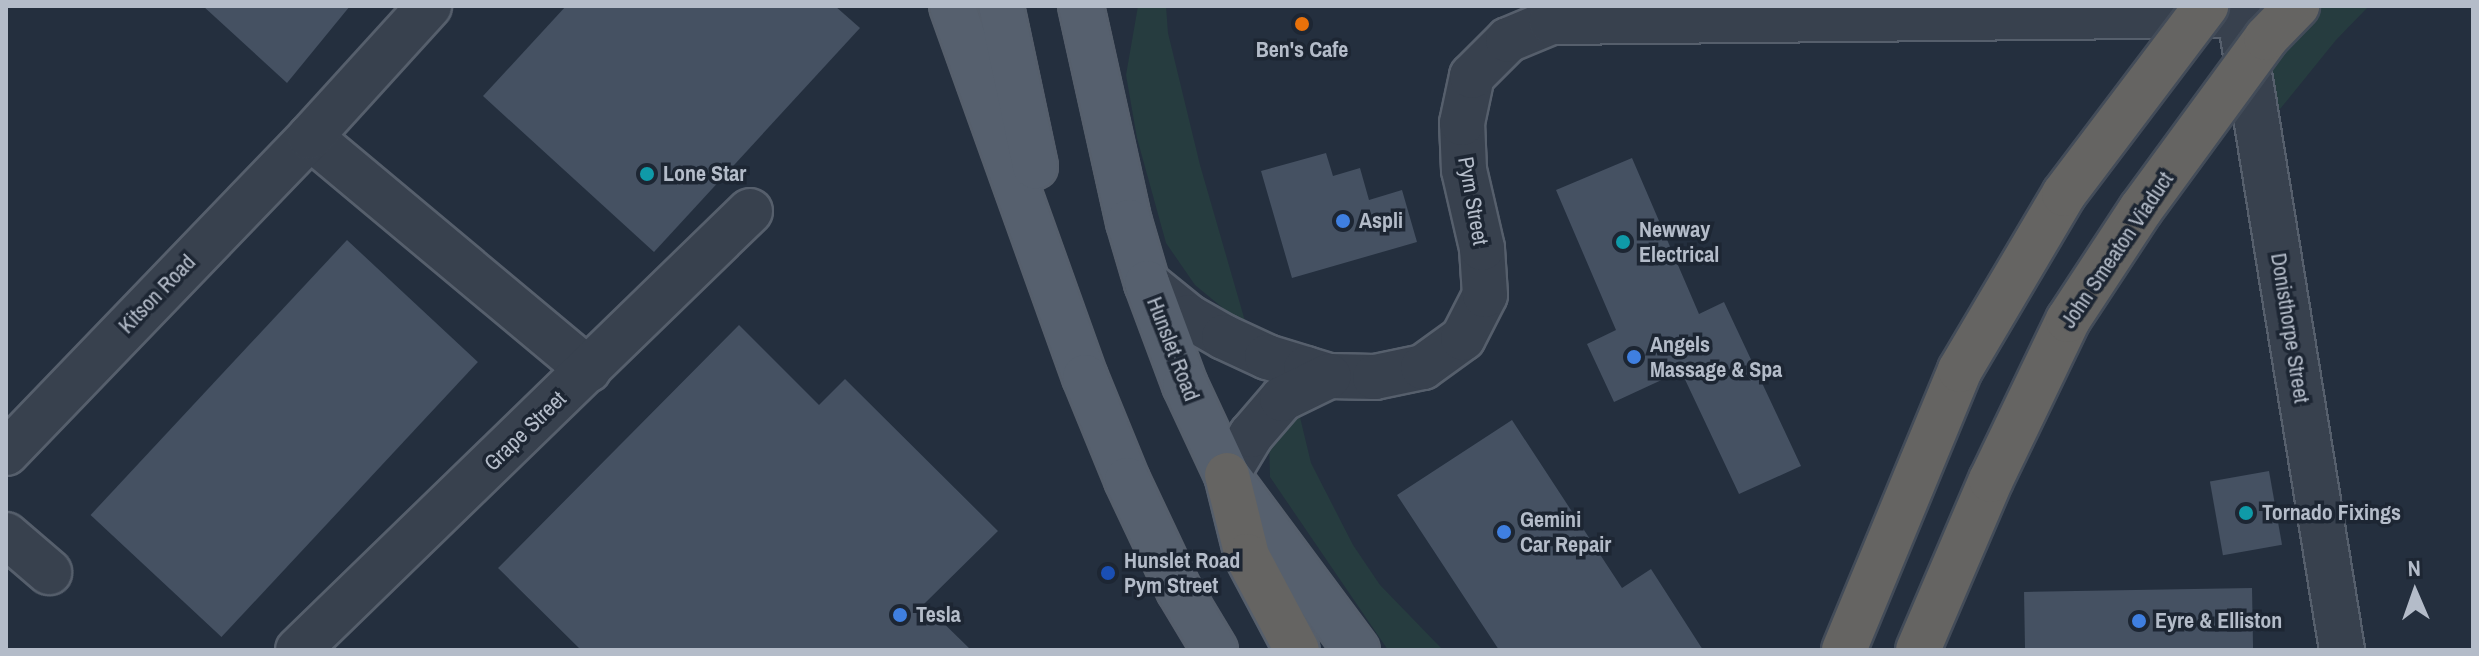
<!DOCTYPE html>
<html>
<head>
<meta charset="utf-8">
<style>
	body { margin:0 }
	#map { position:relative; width:2479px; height:656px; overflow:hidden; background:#242f3e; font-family:"Archivo Narrow",sans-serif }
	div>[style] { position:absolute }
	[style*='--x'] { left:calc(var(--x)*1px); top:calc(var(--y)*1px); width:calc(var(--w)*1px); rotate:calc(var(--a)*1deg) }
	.green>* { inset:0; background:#263c3f }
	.building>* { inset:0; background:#455162; transform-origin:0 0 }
	.roads { filter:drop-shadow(2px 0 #565f6c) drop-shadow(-2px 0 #565f6c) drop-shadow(0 2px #565f6c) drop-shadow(0 -2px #565f6c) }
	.minor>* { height:44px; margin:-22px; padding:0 22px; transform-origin:22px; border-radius:22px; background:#38414e }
	.primary>* { height:44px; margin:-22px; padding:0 22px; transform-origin:22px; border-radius:22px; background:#56606e }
	.trunk>* { height:44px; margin:-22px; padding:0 22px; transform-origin:22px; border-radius:22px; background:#656462 }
	.bridges { filter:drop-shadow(2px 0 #434c59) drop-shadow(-2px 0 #434c59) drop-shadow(0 2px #434c59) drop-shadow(0 -2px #434c59) }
	.trunk-bridge>* { height:44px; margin:-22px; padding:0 22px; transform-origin:22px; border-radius:22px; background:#656462 }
	.dots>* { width:22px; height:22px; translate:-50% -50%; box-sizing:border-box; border:4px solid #1d2633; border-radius:50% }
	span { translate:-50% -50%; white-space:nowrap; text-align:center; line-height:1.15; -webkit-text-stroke:7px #1d2633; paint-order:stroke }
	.poi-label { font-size:22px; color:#b4bcc9; font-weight:700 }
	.left { translate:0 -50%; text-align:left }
	.street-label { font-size:22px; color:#b4bcc9 }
	.frame { position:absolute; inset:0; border:8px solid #b4bcc9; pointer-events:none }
	.north { position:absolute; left:2375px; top:552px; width:80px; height:80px; -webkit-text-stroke:6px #1d2633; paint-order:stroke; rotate:358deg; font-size:22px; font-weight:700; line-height:32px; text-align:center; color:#b4bcc9 }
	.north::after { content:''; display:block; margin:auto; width:28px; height:36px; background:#b4bcc9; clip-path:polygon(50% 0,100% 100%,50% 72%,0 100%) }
</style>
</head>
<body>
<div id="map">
	<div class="green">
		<div style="clip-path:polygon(1138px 6px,1166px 6px,1168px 33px,1200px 165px,1247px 328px,1195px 285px,1166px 243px,1137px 138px,1126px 75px)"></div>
		<div style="clip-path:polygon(2255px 6px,2369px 6px,2336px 40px,2276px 114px)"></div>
		<div style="clip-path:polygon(1299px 413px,1311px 463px,1353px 545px,1380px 585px,1443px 650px,1388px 650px,1270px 477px,1269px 441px)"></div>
	</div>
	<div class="building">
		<div style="clip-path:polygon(203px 6px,350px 6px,287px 83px)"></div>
		<div style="clip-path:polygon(566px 6px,835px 6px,860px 28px,654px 252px,483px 96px)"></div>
		<div style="clip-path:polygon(1326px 153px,1333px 176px,1360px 168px,1369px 200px,1402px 190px,1417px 242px,1292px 278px,1261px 171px)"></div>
		<div style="clip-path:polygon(1632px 158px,1699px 314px,1724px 302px,1801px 466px,1739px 494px,1681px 371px,1614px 402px,1587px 344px,1616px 330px,1556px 190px)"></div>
		<div style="left:347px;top:240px;width:179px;height:376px;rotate:43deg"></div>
		<div style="clip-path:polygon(739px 325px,819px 405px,845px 379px,998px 531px,924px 604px,971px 650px,581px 650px,498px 568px)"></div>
		<div style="clip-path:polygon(1512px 420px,1622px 588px,1651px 569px,1703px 650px,1499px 650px,1397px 495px)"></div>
		<div style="left:2269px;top:471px;width:75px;height:60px;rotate:80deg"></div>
		<div style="left:2252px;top:588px;width:62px;height:228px;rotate:89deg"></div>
	</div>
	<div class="roads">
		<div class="minor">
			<div style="--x:2243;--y:36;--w:622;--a:80.84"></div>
			<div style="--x:310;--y:137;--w:363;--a:39.9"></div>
			<div style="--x:1147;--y:283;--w:54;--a:39"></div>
			<div style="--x:1189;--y:317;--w:40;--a:29.7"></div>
			<div style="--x:1224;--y:337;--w:47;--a:24.9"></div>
			<div style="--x:1267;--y:357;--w:41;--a:17.1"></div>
			<div style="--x:1306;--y:369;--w:24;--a:17"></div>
			<div style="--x:1329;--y:376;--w:46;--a:1.2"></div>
			<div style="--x:1375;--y:377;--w:49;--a:-11.8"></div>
			<div style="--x:1423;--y:367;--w:49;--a:-35.9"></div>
			<div style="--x:1463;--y:338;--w:48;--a:-62.9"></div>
			<div style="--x:1485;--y:295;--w:47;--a:-93.7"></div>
			<div style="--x:1482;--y:248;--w:80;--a:-103"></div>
			<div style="--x:1464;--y:170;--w:47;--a:-92.4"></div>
			<div style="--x:1462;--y:123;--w:48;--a:-78"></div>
			<div style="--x:1472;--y:76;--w:51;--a:-45"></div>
			<div style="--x:1508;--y:40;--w:47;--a:-22.7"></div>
			<div style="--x:1551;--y:22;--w:688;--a:-0.58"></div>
			<div style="--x:6;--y:453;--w:438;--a:-46.1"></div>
			<div style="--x:310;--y:137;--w:177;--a:-47.7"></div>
			<div style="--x:1227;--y:475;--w:47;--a:-59"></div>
			<div style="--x:1251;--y:435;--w:48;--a:-49.3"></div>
			<div style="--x:1282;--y:399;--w:52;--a:-26.1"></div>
			<div style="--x:6;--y:535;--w:57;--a:40.7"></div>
			<div style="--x:298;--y:650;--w:630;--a:-44.16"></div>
		</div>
		<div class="primary">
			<div style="--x:952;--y:6;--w:394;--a:70.3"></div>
			<div style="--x:1085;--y:377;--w:111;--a:67.8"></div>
			<div style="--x:1127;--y:480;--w:122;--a:64.7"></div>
			<div style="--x:1179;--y:590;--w:70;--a:59"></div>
			<div style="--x:1001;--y:6;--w:164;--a:78"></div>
			<div style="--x:1081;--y:6;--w:221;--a:77.5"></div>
			<div style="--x:1129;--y:222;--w:64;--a:73.6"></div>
			<div style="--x:1147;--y:283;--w:109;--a:69.6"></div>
			<div style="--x:1185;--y:385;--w:99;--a:65"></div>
			<div style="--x:1227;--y:475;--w:218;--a:53.4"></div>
		</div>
		<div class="trunk">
			<div style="--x:1227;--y:475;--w:83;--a:76.1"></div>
			<div style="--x:1247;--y:556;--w:106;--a:62"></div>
		</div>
	</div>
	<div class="bridges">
		<div class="trunk-bridge">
			<div style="--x:1844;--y:650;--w:303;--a:-67.5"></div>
			<div style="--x:1960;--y:370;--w:204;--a:-59.4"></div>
			<div style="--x:2064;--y:194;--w:236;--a:-52.9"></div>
			<div style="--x:1918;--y:650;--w:185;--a:-66.8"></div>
			<div style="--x:1991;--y:480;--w:178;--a:-64.3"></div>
			<div style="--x:2068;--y:320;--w:133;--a:-56.7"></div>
			<div style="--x:2141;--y:209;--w:212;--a:-53.8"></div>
			<div style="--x:2266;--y:38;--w:45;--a:-45.9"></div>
		</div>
	</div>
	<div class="dots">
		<div style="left:1302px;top:24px;background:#e8710a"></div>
		<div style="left:647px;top:174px;background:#0f9aa8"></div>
		<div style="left:1343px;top:221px;background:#3f7fe0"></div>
		<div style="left:1623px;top:242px;background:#0f9aa8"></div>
		<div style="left:1634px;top:357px;background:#3f7fe0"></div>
		<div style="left:2246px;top:513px;background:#0f9aa8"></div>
		<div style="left:1504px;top:532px;background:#3f7fe0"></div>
		<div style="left:1108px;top:573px;background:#1a4fb4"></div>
		<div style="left:900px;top:615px;background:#3f7fe0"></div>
		<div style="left:2139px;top:621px;background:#3f7fe0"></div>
	</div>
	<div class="poi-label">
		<span style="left:1302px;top:50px">Ben's Cafe</span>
		<span class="left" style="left:663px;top:174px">Lone Star</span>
		<span class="left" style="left:1359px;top:221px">Aspli</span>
		<span class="left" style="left:1639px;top:242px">Newway<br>Electrical</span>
		<span class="left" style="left:1650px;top:357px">Angels<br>Massage &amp; Spa</span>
		<span class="left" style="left:2262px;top:513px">Tornado Fixings</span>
		<span class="left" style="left:1520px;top:532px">Gemini<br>Car Repair</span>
		<span class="left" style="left:1124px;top:573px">Hunslet Road<br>Pym Street</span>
		<span class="left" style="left:916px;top:615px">Tesla</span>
		<span class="left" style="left:2155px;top:621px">Eyre &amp; Elliston</span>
	</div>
	<div class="street-label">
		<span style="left:1473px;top:201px;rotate:80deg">Pym Street</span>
		<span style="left:2117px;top:250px;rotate:-56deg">John Smeaton Viaduct</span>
		<span style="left:157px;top:294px;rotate:-46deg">Kitson Road</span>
		<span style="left:2290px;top:328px;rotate:81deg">Donisthorpe Street</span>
		<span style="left:1173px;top:349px;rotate:69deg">Hunslet Road</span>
		<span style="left:525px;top:431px;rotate:-44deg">Grape Street</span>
	</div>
	<div class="frame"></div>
	<div class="north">N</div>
</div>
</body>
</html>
